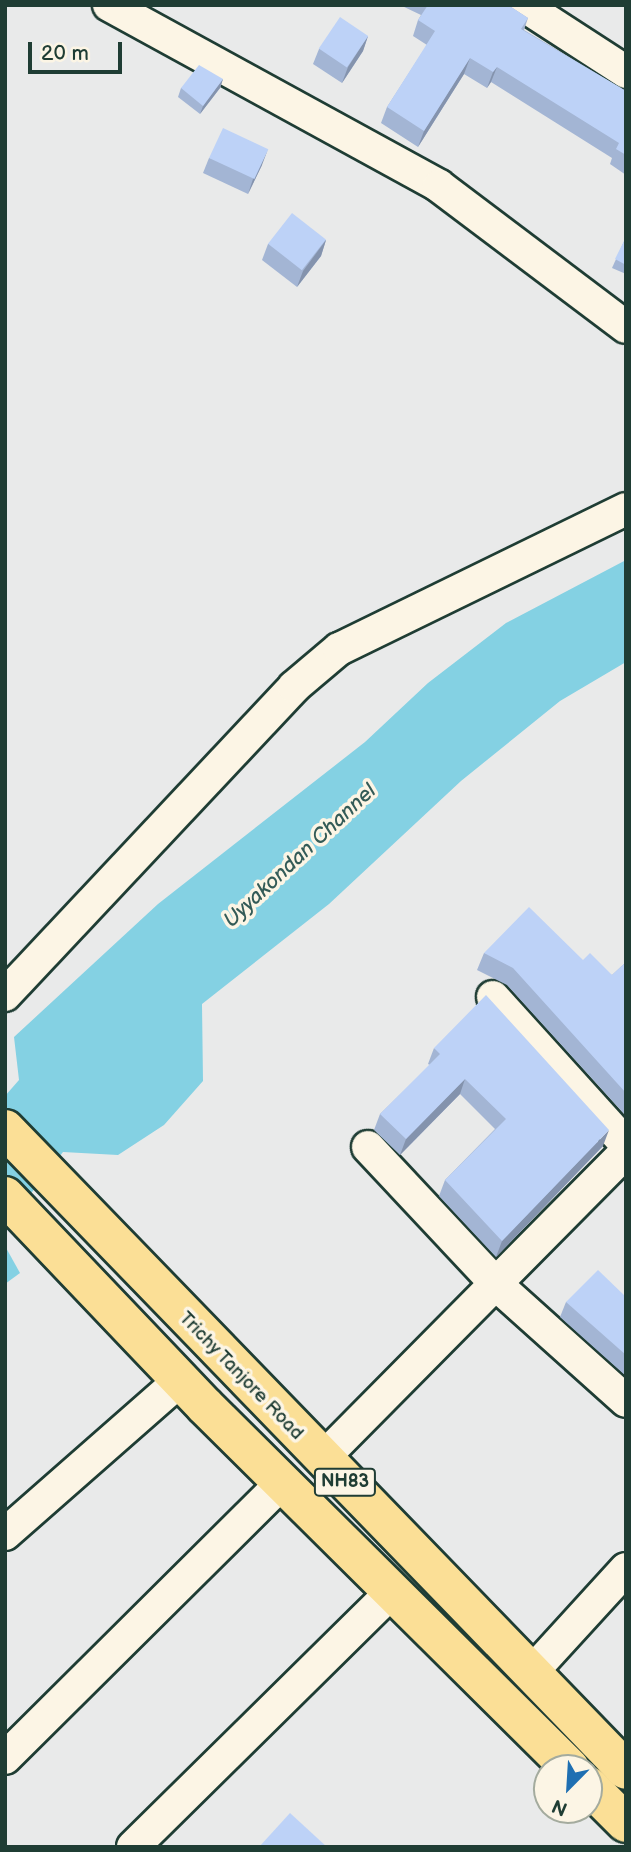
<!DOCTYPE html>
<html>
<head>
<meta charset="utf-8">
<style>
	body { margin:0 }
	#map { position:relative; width:631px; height:1852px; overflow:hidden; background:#e9eaea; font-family:"Balsamiq Sans",sans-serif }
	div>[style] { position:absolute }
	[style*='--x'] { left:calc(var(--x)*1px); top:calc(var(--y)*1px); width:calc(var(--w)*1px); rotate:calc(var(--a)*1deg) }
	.water>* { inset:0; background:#84d1e3 }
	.roads { filter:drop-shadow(2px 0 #1f3d34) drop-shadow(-2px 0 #1f3d34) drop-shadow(0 2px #1f3d34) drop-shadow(0 -2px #1f3d34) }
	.minor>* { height:32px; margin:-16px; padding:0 16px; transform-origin:16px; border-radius:16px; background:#fcf5e5 }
	.highway>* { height:38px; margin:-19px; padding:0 19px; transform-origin:19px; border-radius:19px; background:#fbdf96 }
	.wall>* { inset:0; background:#a3b5d4 }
	.shaded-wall>* { inset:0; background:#8493ad }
	.building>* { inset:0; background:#bdd2f7; transform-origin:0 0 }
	span { translate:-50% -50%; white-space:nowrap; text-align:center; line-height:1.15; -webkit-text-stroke:7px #fcf5e5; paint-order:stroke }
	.shield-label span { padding:2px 5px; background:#fcf5e5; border:2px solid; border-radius:5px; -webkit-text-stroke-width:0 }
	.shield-label { font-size:18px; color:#1f3d34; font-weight:700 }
	.street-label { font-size:19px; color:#1f3d34 }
	.water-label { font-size:21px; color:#335b57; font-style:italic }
	.frame { position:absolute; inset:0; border:7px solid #1f3d34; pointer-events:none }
	.north { position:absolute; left:533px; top:1754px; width:70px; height:70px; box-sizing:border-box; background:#fcf5e5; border:2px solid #a4ab9e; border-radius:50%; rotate:204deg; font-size:19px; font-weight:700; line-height:28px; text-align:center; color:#1f3d34 }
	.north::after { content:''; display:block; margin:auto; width:24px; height:32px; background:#1f6fb2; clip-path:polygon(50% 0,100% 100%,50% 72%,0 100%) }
	.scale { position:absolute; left:28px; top:42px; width:94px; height:32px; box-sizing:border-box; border:4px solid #1f3d34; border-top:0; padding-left:9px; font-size:21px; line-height:24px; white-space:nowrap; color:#1f3d34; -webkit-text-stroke:5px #fcf5e5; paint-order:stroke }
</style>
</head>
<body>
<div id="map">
	<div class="water">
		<div style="clip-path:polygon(626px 560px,626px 662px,560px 701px,461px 781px,329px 904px,202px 1004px,203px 1081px,164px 1125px,118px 1155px,63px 1152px,5px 1227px,5px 1096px,19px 1080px,14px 1037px,158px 904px,365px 742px,428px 683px,506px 623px)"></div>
		<div style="clip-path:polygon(5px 1246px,20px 1273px,5px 1284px)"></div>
	</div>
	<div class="roads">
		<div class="minor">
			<div style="--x:109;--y:5;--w:376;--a:28.7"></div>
			<div style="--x:439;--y:186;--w:234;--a:37"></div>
			<div style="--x:523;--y:5;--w:123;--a:33"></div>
			<div style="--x:5;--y:995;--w:422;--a:-46.8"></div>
			<div style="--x:294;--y:687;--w:59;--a:-40.2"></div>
			<div style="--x:339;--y:649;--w:319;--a:-26"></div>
			<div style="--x:493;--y:997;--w:198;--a:47.9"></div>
			<div style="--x:368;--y:1147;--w:190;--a:46.9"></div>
			<div style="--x:498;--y:1286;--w:172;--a:41.9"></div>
			<div style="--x:322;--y:1459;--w:432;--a:-45.3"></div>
			<div style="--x:5;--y:1534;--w:233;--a:-41.3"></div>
			<div style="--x:531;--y:1673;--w:141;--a:-47.6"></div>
			<div style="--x:5;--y:1758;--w:390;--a:-44.8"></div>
			<div style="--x:133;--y:1847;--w:363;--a:-44.6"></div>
		</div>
		<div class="highway">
			<div style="--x:5;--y:1129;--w:892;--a:45.91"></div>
			<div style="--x:5;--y:1196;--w:290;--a:46.4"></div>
			<div style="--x:205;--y:1406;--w:514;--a:44.76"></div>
			<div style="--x:589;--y:1786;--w:52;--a:45"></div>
		</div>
	</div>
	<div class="wall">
		<div style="clip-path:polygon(400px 5px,508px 5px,528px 18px,524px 30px,626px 91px,626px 175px,610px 164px,612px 158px,491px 82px,487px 88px,464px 74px,418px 147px,381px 123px,387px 107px,427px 45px,413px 36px,418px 20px,421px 15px)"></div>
		<div style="clip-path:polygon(368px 36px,363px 51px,342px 83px,313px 64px,319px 49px)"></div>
		<div style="clip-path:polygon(223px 79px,220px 88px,200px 114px,178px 97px,181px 88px)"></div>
		<div style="clip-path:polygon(209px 158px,262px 165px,248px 194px,203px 173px)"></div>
		<div style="clip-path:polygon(626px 237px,626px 274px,612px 268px)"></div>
		<div style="clip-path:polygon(326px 240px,321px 256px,297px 287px,262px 260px,268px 244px)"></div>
		<div style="clip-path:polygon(484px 953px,583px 960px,612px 975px,626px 962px,626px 1116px,507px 985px,477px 970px)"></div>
		<div style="clip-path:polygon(434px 1048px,603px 1146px,496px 1257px,439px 1196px,445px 1180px,495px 1129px,460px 1094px,400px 1155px,374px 1130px,380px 1114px,430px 1065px,428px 1064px)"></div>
		<div style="clip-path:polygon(626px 1297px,626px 1376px,560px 1317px,566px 1302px)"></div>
	</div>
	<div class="shaded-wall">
		<div style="clip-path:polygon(368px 36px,363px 51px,342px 83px,348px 67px)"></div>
		<div style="clip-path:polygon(470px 58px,464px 74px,418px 147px,424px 131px)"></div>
		<div style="clip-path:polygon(497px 67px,491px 82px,487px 88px,493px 72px)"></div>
		<div style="clip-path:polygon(223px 79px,220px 88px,200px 114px,203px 106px)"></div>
		<div style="clip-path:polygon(268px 149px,262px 165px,248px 194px,253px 179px)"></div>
		<div style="clip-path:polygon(326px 240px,321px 256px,297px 287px,303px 271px)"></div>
		<div style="clip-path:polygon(465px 1079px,460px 1094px,400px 1155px,406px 1139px)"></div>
		<div style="clip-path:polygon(609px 1130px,603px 1146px,496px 1257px,502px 1241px)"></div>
	</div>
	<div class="building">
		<div style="clip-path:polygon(428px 5px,508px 5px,528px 18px,521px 29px,626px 91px,626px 155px,616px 149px,619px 143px,497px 67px,493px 72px,470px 58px,424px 131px,387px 107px,435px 31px,418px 20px)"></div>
		<div style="left:340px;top:17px;width:34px;height:38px;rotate:34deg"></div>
		<div style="clip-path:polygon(199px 65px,223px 79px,203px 106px,181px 88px)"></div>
		<div style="left:223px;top:128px;width:50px;height:33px;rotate:25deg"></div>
		<div style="left:292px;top:213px;width:43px;height:39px;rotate:38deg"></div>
		<div style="clip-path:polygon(626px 237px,626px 265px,615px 259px)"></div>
		<div style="clip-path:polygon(529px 907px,583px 960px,590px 953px,612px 975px,626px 962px,626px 1093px,513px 968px,484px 953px)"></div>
		<div style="clip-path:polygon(486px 995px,609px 1130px,502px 1241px,445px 1180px,506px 1119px,465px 1079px,406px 1139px,380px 1114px,440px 1054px,434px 1048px)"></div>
		<div style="clip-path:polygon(598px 1270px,626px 1297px,626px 1355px,566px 1302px)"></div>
		<div style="clip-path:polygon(290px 1813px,327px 1847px,259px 1847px)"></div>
	</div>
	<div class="shield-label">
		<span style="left:345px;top:1482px">NH83</span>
	</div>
	<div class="street-label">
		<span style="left:241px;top:1376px;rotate:46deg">Trichy Tanjore Road</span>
	</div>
	<div class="water-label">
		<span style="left:300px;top:856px;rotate:-43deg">Uyyakondan Channel</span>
	</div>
	<div class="frame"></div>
	<div class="north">N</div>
	<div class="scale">20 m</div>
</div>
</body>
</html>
